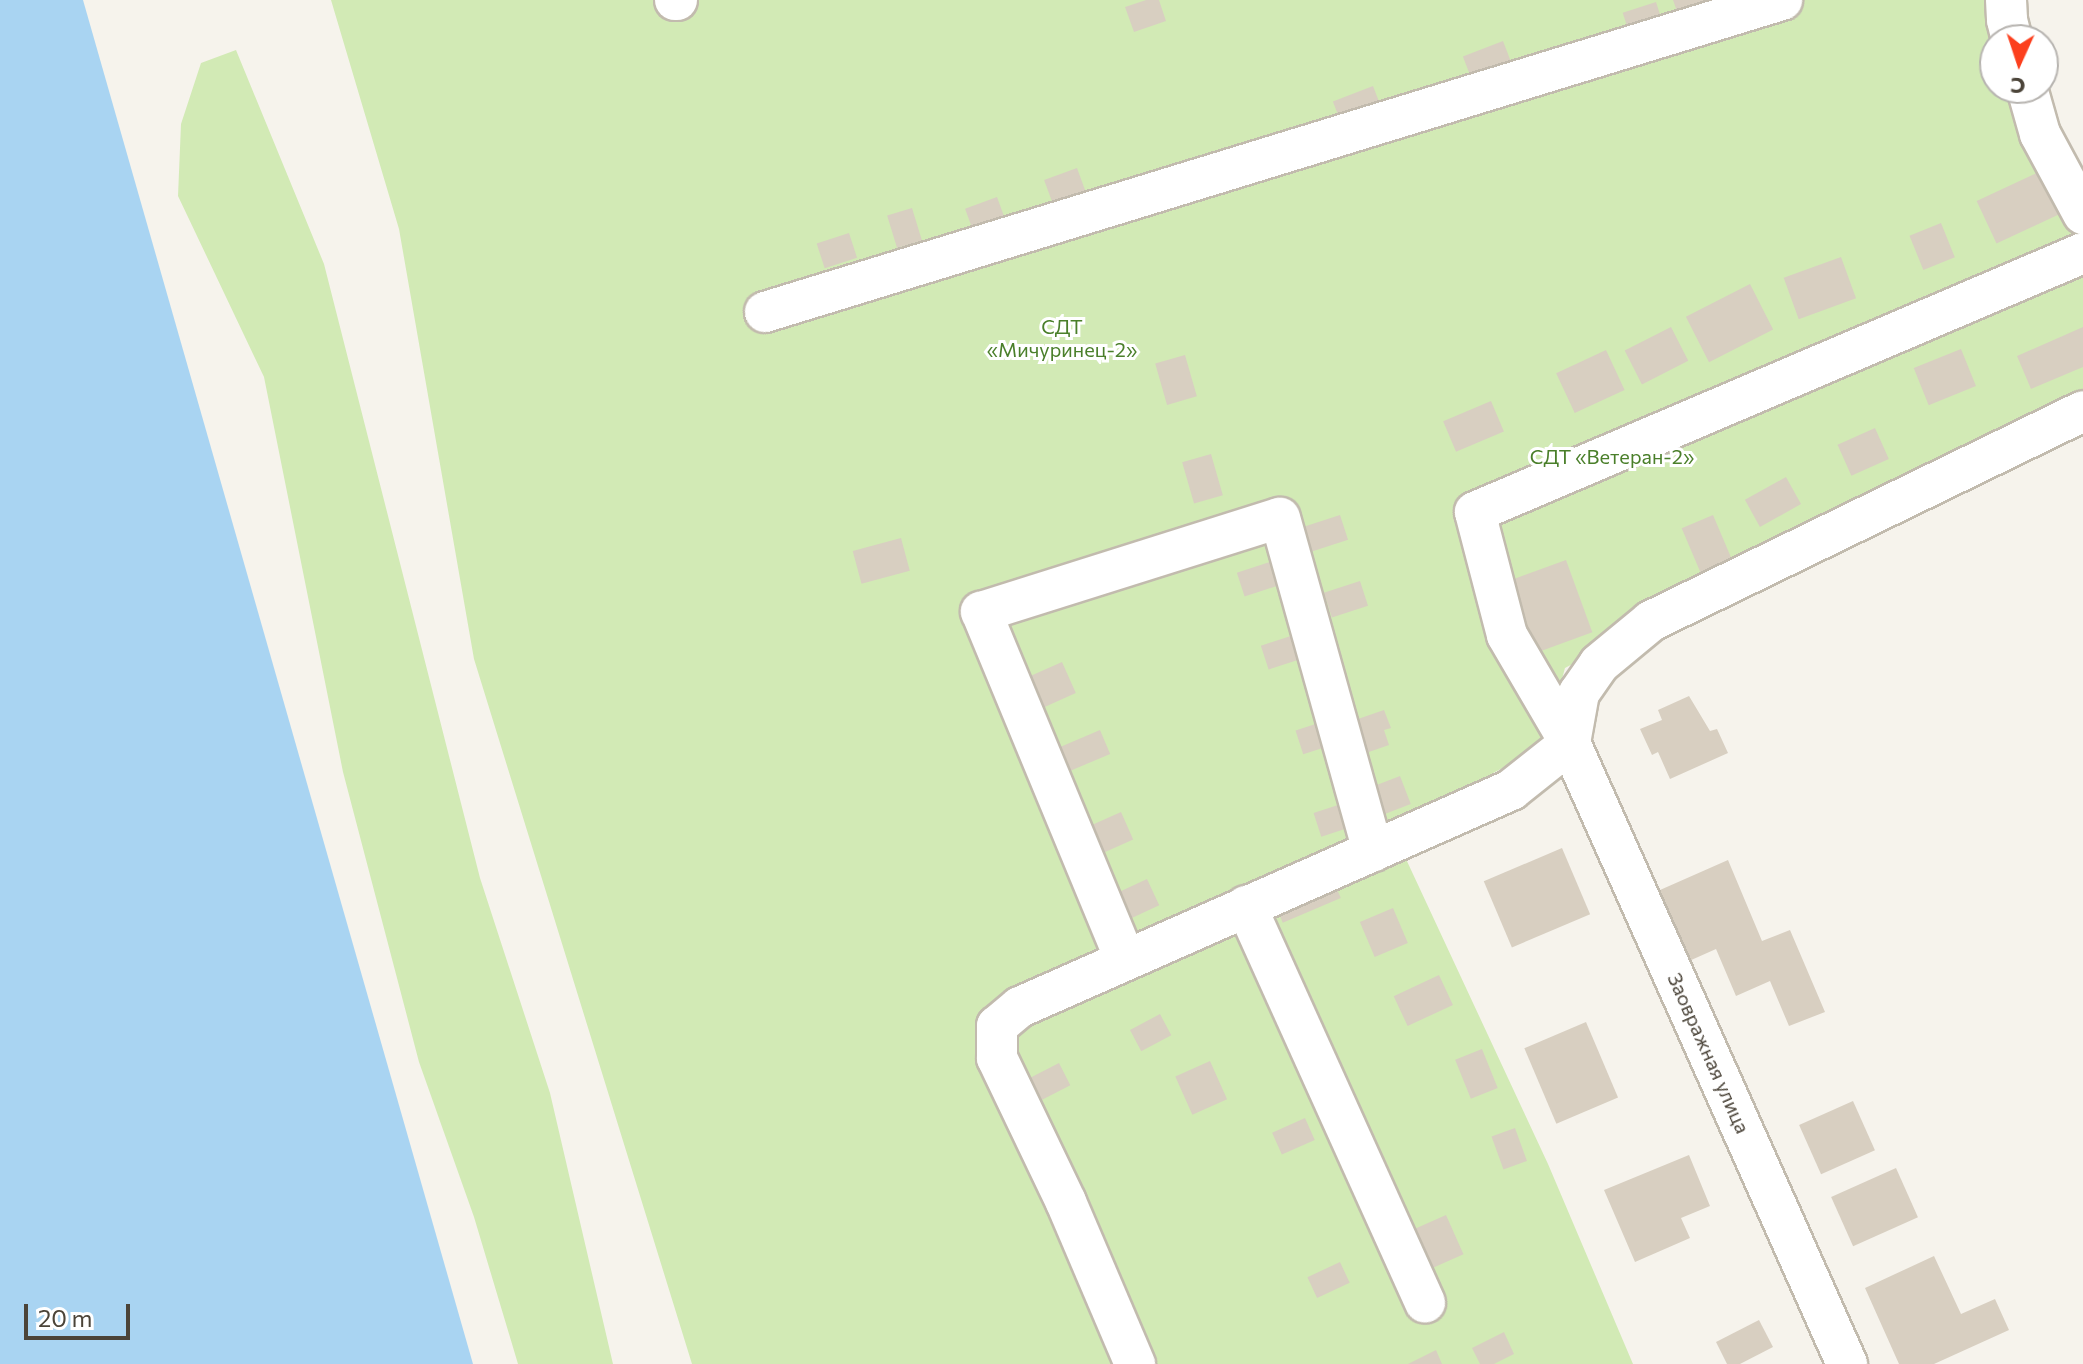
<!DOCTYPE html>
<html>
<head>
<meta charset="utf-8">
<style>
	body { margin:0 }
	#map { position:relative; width:2083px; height:1364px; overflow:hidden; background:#f6f3ec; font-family:Commissioner,sans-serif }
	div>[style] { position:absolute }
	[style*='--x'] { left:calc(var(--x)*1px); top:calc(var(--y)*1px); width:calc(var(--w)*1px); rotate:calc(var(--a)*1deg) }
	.green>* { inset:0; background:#d2eab5 }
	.water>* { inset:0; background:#a9d4f2 }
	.building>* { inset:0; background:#d8cfc1; transform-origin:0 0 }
	.roads { filter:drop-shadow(2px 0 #c2bbae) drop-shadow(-2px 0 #c2bbae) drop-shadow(0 2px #c2bbae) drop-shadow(0 -2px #c2bbae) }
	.minor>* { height:40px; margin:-20px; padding:0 20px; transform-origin:20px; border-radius:20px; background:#fff }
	span { translate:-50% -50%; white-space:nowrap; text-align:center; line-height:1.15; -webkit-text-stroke:6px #fff; paint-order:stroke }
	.park-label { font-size:20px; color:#4a7f2a }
	.street-label { font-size:20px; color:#4b4439 }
	.north { position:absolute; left:1979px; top:24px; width:80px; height:80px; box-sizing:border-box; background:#fff; border:2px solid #b7b4b0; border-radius:50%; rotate:183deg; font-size:22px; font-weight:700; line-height:32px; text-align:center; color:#4b4439 }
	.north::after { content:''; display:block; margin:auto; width:28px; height:36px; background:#fc3f1d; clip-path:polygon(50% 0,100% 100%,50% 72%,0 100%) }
	.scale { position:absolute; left:24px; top:1304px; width:106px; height:36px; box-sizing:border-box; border:4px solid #4b4439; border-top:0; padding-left:10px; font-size:24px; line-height:28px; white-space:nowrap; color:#4b4439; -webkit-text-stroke:6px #fff; paint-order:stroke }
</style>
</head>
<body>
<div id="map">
	<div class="green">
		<div style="clip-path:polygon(331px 0,1997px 0,1995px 88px,2007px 88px,2009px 99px,2083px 241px,2083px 394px,1565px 668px,1544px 745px,1392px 829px,1548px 1164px,1633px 1364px,692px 1364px,474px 659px,399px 229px)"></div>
		<div style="clip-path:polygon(236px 50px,324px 264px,480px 878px,550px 1093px,613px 1364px,518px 1364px,474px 1217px,419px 1062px,343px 772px,264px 377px,178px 196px,181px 124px,201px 63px)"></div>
	</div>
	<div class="water">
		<div style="clip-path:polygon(0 0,83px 0,473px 1364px,0 1364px)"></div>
	</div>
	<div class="building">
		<div style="clip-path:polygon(1146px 0,1159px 0,1166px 21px,1134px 32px,1125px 7px)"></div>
		<div style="clip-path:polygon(1673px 0,1710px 0,1713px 10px,1680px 20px)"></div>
		<div style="left:1656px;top:2px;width:26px;height:35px;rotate:72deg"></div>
		<div style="left:1503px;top:41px;width:31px;height:43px;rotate:69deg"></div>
		<div style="left:1373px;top:86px;width:31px;height:43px;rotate:69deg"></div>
		<div style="left:1077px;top:168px;width:27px;height:35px;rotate:70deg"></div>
		<div style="left:2041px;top:171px;width:47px;height:71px;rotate:65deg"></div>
		<div style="left:997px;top:197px;width:27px;height:34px;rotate:70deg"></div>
		<div style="left:912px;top:208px;width:34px;height:26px;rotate:73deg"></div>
		<div style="left:1941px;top:223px;width:37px;height:34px;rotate:68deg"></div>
		<div style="left:849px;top:233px;width:26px;height:34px;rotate:72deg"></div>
		<div style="left:1841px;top:257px;width:44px;height:61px;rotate:70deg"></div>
		<div style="left:1750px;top:284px;width:51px;height:72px;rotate:63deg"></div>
		<div style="left:1671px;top:327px;width:38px;height:52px;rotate:63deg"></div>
		<div style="clip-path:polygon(2083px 327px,2083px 367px,2031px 389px,2017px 356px)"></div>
		<div style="left:1961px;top:349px;width:40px;height:51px;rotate:68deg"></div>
		<div style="left:1606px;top:350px;width:44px;height:55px;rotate:65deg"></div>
		<div style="left:1185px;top:355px;width:43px;height:31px;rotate:74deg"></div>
		<div style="left:1491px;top:401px;width:33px;height:52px;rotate:67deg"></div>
		<div style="left:1875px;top:428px;width:34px;height:41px;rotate:66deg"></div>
		<div style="left:1211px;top:454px;width:43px;height:30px;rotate:74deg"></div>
		<div style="left:1786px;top:477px;width:31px;height:47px;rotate:61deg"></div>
		<div style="left:1340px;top:515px;width:26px;height:38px;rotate:72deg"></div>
		<div style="left:1713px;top:515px;width:50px;height:34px;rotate:67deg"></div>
		<div style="left:901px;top:538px;width:34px;height:50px;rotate:75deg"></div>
		<div style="left:1566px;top:560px;width:77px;height:67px;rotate:70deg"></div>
		<div style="left:1273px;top:561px;width:25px;height:38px;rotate:72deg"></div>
		<div style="left:1360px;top:581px;width:26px;height:38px;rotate:72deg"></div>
		<div style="left:1297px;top:634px;width:25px;height:38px;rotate:72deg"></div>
		<div style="left:1062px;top:662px;width:34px;height:50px;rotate:66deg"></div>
		<div style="clip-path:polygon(1689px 696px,1710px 731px,1717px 729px,1728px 753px,1670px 779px,1658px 752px,1652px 755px,1640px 729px,1662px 720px,1658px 710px)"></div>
		<div style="clip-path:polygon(1384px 710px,1391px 728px,1384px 730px,1389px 745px,1366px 753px,1355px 720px)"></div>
		<div style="left:1325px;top:721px;width:25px;height:31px;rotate:72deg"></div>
		<div style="left:1100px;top:730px;width:26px;height:49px;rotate:67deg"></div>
		<div style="left:1400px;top:776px;width:30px;height:36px;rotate:69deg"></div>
		<div style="left:1344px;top:803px;width:25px;height:32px;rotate:72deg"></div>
		<div style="left:1121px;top:812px;width:30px;height:35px;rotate:66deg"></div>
		<div style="left:1562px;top:848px;width:72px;height:85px;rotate:67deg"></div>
		<div style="clip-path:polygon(1728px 860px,1762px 941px,1790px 930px,1825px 1012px,1789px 1026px,1770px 981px,1736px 996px,1716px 949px,1689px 961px,1660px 890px)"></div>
		<div style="left:1331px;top:875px;width:25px;height:63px;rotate:67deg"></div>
		<div style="left:1147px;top:879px;width:29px;height:35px;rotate:65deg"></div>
		<div style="left:1393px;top:908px;width:38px;height:36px;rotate:67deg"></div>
		<div style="left:1439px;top:975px;width:33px;height:50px;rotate:65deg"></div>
		<div style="left:1160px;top:1014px;width:24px;height:34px;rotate:62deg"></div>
		<div style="left:1586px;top:1022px;width:82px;height:67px;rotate:67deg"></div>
		<div style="left:1482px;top:1049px;width:42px;height:29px;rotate:68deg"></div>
		<div style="left:1210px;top:1061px;width:42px;height:38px;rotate:66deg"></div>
		<div style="left:1059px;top:1063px;width:25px;height:35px;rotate:63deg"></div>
		<div style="left:1853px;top:1101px;width:54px;height:59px;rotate:66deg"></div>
		<div style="left:1305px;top:1118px;width:24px;height:36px;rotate:66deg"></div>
		<div style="left:1515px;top:1128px;width:35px;height:25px;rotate:70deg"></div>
		<div style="clip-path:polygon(1689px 1155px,1710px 1206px,1681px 1218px,1690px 1238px,1635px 1262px,1604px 1190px)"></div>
		<div style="left:1896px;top:1168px;width:54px;height:71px;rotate:66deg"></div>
		<div style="left:1446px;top:1215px;width:43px;height:37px;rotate:66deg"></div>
		<div style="clip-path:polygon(1934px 1256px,1961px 1314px,1995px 1299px,2009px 1330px,1934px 1364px,1899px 1364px,1865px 1288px)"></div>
		<div style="left:1340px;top:1262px;width:23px;height:36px;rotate:65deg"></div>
		<div style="clip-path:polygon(1759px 1320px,1773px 1347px,1740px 1364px,1727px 1364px,1716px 1342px)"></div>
		<div style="clip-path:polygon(1504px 1332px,1514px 1354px,1494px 1364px,1480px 1364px,1472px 1348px)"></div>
		<div style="clip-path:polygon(1436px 1350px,1442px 1364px,1408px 1364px)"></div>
	</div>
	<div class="roads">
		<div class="minor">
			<div style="--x:675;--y:0;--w:2;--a:0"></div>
			<div style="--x:2006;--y:0;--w:20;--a:87"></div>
			<div style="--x:2007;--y:20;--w:21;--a:76"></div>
			<div style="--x:2027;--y:88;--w:48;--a:74.2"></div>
			<div style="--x:2040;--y:134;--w:91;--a:61.7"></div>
			<div style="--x:765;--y:312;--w:1064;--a:-17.06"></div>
			<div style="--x:1246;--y:906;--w:435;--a:65.7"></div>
			<div style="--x:1125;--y:959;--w:376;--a:-112.5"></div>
			<div style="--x:981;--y:612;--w:313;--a:-17.5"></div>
			<div style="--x:1280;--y:518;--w:346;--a:74.4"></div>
			<div style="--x:1135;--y:1364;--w:176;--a:-113.1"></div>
			<div style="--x:1066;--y:1202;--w:160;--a:-115.6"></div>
			<div style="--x:997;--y:1058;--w:32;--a:-90"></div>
			<div style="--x:997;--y:1026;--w:30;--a:-40"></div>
			<div style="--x:1020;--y:1007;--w:537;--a:-23.84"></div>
			<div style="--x:1511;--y:790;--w:75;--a:-38.5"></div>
			<div style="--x:1570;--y:743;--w:51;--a:-79.8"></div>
			<div style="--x:1579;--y:693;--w:35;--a:-55"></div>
			<div style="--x:1599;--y:664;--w:67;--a:-39.6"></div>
			<div style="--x:1651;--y:621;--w:480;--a:-25.9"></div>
			<div style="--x:1847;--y:1364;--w:680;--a:-114.04"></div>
			<div style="--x:1570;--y:743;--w:125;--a:-120.3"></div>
			<div style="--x:1507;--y:635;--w:127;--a:-104.6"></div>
			<div style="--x:1475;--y:512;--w:661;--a:-23.07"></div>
		</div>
	</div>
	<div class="park-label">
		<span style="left:1062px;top:338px">СДТ<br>«Мичуринец-2»</span>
		<span style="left:1612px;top:456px">СДТ «Ветеран-2»</span>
	</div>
	<div class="street-label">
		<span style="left:1709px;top:1053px;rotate:66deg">Заовражная улица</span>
	</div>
	<div class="north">С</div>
	<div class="scale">20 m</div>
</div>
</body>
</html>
